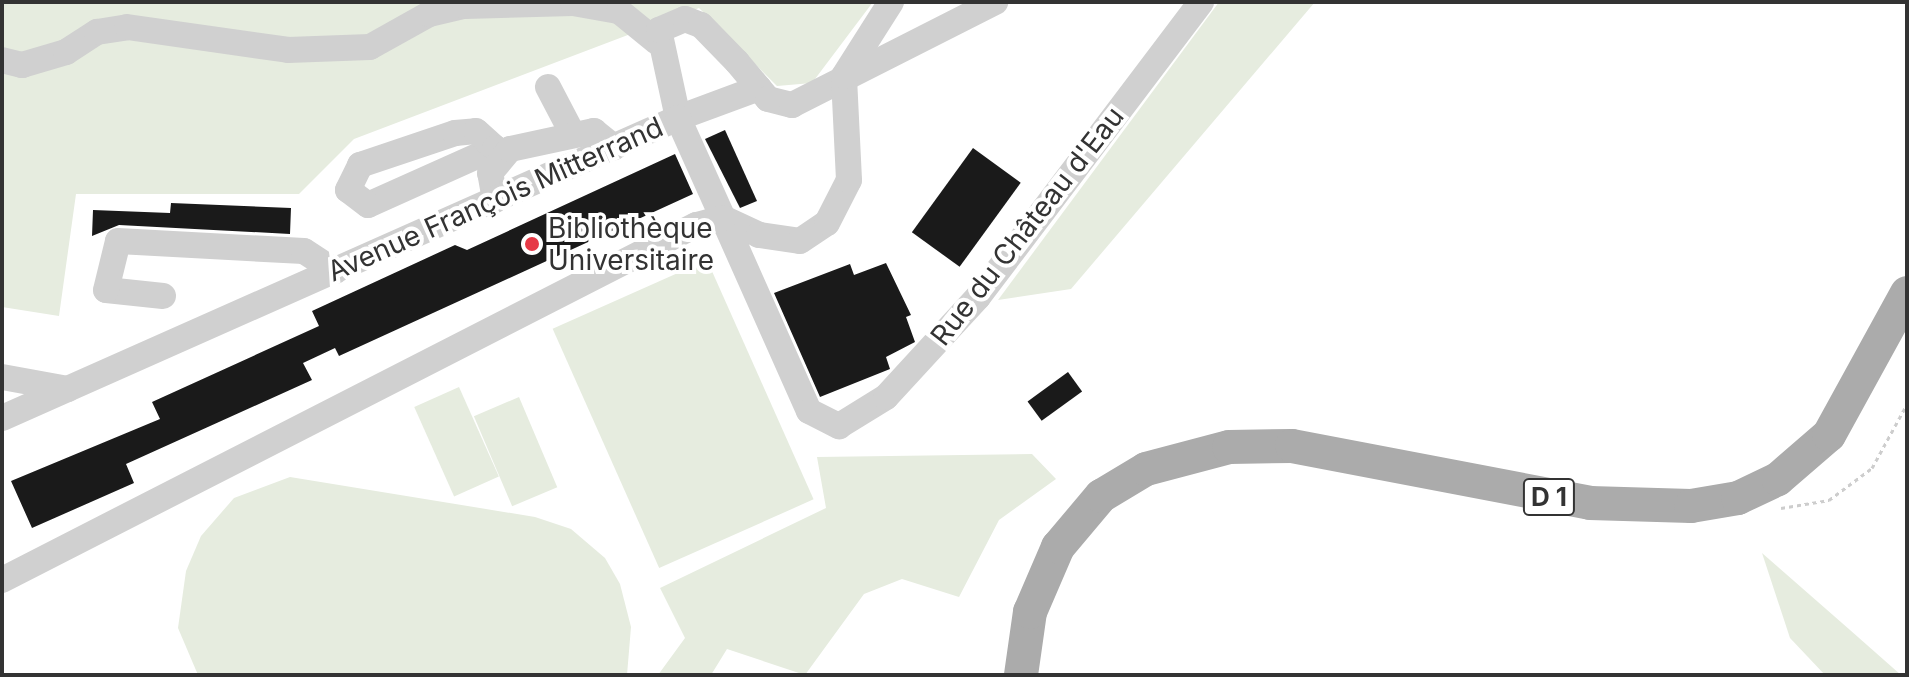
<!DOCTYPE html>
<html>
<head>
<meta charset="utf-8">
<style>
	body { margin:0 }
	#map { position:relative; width:1909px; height:677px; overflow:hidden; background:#fff; font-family:Inter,sans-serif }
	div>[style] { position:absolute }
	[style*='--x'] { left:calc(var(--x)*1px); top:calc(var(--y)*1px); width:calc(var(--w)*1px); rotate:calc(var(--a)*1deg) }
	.green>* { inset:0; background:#e6ecdf; transform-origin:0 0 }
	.building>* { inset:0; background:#1a1a1a; transform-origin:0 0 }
	.path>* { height:3px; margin-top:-1.5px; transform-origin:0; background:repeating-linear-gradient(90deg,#cdcdcd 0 4px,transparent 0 8px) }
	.minor>* { height:26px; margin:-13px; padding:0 13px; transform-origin:13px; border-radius:13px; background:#d0d0d0 }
	.major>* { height:34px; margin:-17px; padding:0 17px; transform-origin:17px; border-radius:17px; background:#ababab }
	.dots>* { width:22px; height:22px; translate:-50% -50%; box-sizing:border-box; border:4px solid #fff; border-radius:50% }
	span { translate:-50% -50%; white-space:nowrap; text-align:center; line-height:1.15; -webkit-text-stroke:8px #fff; paint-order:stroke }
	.shield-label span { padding:2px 6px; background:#fff; border:2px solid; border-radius:6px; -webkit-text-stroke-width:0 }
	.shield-label { font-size:26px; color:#333; font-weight:700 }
	.street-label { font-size:28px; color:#333 }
	.poi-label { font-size:28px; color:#333 }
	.left { translate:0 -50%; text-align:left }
	.frame { position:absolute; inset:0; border:4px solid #333; pointer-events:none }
</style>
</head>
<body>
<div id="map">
	<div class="green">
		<div style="clip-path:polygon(2px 2px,873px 2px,812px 83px,777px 86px,699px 8px,354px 139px,299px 194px,76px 194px,59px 316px,2px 307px)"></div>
		<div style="clip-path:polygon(1219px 2px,1315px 2px,1071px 289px,998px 300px)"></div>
		<div style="left:707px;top:260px;width:262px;height:169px;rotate:66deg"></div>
		<div style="left:459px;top:387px;width:98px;height:49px;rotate:66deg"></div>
		<div style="left:519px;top:397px;width:98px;height:49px;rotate:67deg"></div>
		<div style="clip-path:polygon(1032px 454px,1056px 479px,999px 520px,959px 597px,902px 579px,864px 594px,805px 675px,727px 649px,711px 675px,658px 675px,685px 638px,660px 588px,826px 508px,817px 457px)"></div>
		<div style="clip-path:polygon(290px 477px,535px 517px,571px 529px,605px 558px,620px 584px,631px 627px,627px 675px,198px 675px,178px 628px,186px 571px,201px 536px,234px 498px)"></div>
		<div style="clip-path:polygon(1762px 553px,1850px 630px,1901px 675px,1825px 675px,1790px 638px)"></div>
	</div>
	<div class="building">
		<div style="clip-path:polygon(725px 130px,757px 201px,740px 208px,705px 139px)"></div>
		<div style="left:973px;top:148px;width:59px;height:104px;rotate:36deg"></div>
		<div style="clip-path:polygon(675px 154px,693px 194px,339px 356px,335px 348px,303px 363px,312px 380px,126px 464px,134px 483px,32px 528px,11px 481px,160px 419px,152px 402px,319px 326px,312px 311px,455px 245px,467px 250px)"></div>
		<div style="clip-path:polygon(171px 203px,291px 208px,290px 234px,119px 225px,92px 236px,93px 210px,170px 213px)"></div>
		<div style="clip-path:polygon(886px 263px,911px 315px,906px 317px,915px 342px,886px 357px,890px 369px,820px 397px,774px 293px,850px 264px,854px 275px)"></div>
		<div style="left:1068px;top:372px;width:24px;height:50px;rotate:54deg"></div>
	</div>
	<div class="path">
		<div style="--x:1781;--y:508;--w:49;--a:-9.5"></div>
		<div style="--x:1829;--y:500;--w:54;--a:-36.7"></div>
		<div style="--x:1872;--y:468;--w:73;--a:-61.3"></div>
	</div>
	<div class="minor">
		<div style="--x:2;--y:60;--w:21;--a:14"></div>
		<div style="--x:22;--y:65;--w:46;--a:-16.5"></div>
		<div style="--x:66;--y:52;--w:37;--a:-33"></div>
		<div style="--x:97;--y:32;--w:30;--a:-9"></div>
		<div style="--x:127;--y:27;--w:163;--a:8.1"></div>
		<div style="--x:288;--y:50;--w:82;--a:-2.1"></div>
		<div style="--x:370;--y:47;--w:68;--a:-29.2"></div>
		<div style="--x:429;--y:14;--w:37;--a:-13"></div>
		<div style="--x:465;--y:6;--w:108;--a:-1.6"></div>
		<div style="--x:573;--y:3;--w:47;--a:9.9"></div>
		<div style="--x:619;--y:11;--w:49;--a:39.2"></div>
		<div style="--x:548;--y:87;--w:52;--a:62.4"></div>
		<div style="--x:759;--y:88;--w:86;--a:159.7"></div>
		<div style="--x:678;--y:118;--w:90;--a:-102.2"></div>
		<div style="--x:659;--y:30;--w:28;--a:-23"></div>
		<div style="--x:685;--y:19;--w:17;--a:21"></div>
		<div style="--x:701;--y:25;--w:52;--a:45.8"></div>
		<div style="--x:737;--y:62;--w:48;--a:50"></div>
		<div style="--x:768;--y:99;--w:25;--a:14"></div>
		<div style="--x:792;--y:105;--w:228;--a:-26.9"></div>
		<div style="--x:495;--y:148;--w:139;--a:155.8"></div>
		<div style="--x:368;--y:205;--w:25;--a:-143"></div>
		<div style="--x:348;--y:190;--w:28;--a:-64"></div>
		<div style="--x:360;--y:165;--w:100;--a:-18.6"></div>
		<div style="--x:455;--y:133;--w:21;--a:-5"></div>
		<div style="--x:476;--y:131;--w:25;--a:42"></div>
		<div style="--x:495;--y:148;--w:11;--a:41"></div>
		<div style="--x:495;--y:200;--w:27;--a:-100"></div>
		<div style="--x:490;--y:173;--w:31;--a:-50"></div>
		<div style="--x:510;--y:149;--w:86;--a:-12.1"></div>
		<div style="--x:594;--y:131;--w:26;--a:39"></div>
		<div style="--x:723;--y:218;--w:211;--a:66"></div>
		<div style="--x:809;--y:411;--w:34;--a:27"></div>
		<div style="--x:839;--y:426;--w:55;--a:-31.7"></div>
		<div style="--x:886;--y:397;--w:136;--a:-47.4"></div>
		<div style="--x:978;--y:297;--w:370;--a:-52.9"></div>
		<div style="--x:723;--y:218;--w:40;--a:25"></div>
		<div style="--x:759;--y:235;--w:41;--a:8.3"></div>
		<div style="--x:800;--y:241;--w:32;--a:-34"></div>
		<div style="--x:827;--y:223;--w:48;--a:-62.9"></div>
		<div style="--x:849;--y:180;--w:104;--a:-92.8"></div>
		<div style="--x:844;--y:76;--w:88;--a:-57.6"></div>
		<div style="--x:163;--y:296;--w:57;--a:-174"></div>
		<div style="--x:106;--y:290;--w:50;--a:-76.2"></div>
		<div style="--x:118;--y:241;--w:186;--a:3.1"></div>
		<div style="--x:304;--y:251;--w:37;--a:33"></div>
		<div style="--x:2;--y:377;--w:67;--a:10.3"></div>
		<div style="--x:2;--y:418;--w:740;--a:-23.93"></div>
		<div style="--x:678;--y:118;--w:110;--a:65.8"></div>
		<div style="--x:723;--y:218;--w:28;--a:165"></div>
		<div style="--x:696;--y:225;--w:780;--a:152.91"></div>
	</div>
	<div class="major">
		<div style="--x:1021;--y:675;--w:64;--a:-81.9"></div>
		<div style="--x:1030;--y:612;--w:71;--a:-66.7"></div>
		<div style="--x:1058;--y:547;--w:67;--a:-49.9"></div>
		<div style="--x:1101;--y:496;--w:52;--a:-31"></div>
		<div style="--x:1146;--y:469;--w:86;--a:-14.8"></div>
		<div style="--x:1229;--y:447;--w:63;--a:-0.9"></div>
		<div style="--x:1292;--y:446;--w:303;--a:10.8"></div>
		<div style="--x:1590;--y:503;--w:101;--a:1.7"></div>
		<div style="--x:1691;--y:506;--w:48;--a:-9.7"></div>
		<div style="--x:1738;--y:498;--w:44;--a:-25.4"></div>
		<div style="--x:1778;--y:479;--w:67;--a:-40.8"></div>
		<div style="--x:1829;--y:435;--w:162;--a:-61.2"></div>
	</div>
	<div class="dots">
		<div style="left:532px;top:244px;background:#e63946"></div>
	</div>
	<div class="shield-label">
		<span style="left:1549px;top:497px">D 1</span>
	</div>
	<div class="street-label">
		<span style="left:495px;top:199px;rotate:-24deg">Avenue François Mitterrand</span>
		<span style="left:1027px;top:226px;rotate:-52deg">Rue du Château d'Eau</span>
	</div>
	<div class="poi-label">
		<span class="left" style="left:548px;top:244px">Bibliothèque<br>Universitaire</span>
	</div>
	<div class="frame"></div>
</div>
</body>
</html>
